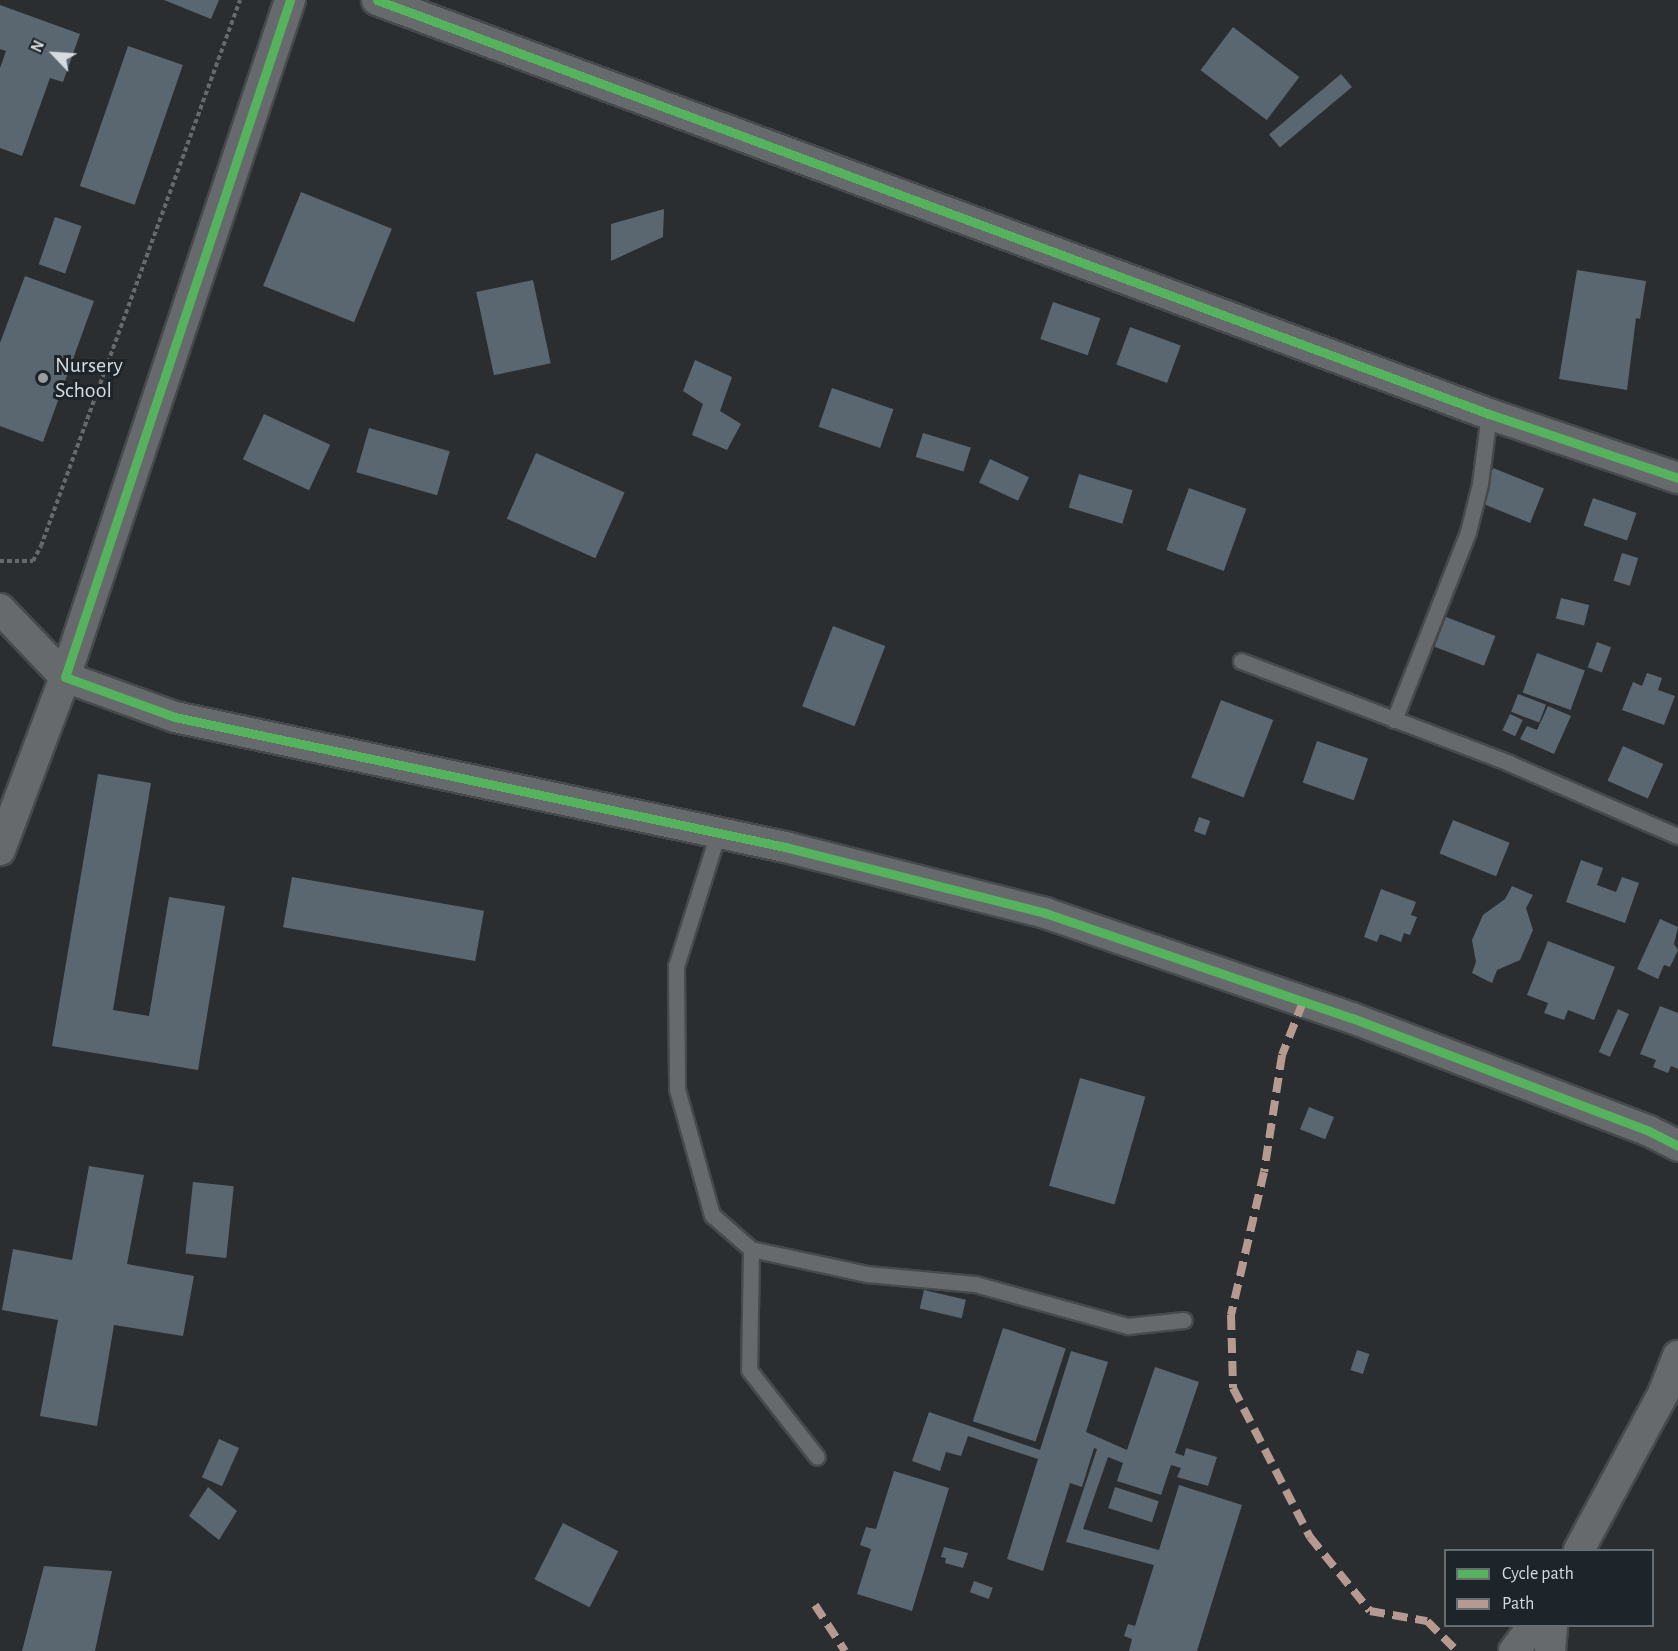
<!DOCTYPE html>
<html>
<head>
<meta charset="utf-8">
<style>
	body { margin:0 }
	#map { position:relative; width:1678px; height:1651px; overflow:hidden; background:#2a2e31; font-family:"Alegreya Sans",sans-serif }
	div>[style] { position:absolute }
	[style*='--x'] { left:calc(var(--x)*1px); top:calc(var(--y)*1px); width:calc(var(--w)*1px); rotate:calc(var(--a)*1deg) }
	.building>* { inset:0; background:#5a6770; transform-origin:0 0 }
	.path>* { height:4px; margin-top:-2px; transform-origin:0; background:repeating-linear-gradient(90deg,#666a6c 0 4.5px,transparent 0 7.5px) }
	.roads { filter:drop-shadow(2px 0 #464a4c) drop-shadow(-2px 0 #464a4c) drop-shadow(0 2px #464a4c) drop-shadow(0 -2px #464a4c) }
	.service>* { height:15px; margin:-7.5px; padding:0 7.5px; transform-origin:7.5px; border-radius:7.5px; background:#676a6d }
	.minor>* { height:30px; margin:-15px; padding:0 15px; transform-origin:15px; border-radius:15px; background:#676a6d }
	.quiet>* { height:8px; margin-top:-4px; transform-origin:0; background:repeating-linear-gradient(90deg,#b69a8f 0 15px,transparent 0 23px) }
	.cycleway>* { height:9px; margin:-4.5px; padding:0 4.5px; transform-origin:4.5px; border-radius:4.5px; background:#56b35d }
	.dots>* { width:16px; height:16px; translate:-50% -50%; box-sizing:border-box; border:3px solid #1d252a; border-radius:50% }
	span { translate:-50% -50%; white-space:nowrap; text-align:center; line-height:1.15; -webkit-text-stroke:6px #1d252a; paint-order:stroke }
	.poi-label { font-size:22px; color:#d6dbdf }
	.left { translate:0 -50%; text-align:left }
	.legend { position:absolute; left:1444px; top:1549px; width:210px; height:78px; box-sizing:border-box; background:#1d252a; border:2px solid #676e72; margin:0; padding:8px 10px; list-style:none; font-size:18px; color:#d6dbdf }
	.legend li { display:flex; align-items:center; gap:12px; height:30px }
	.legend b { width:30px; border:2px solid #676e72 }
	.north { position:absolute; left:24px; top:24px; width:60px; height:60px; -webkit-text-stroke:4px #1d252a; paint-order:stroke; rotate:295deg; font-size:16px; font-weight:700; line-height:24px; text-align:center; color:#d6dbdf }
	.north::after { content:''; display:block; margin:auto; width:21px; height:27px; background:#d6dbdf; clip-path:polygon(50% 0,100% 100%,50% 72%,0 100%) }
</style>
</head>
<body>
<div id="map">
	<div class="building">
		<div style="clip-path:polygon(164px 0,219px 0,211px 19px)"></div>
		<div style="clip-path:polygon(0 5px,80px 34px,63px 82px,50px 78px,22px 156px,0 148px,0 68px,6px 51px,0 49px)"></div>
		<div style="left:1233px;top:27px;width:83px;height:54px;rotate:37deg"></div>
		<div style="left:128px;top:46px;width:58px;height:148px;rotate:19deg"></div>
		<div style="left:1341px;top:74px;width:17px;height:94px;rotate:50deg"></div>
		<div style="left:301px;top:192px;width:98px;height:101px;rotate:22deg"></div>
		<div style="clip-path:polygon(664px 209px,663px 237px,611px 261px,611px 224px)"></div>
		<div style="left:55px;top:217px;width:28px;height:50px;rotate:19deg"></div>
		<div style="clip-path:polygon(1577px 270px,1646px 281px,1640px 319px,1636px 318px,1627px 390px,1559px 379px)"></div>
		<div style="clip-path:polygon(25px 276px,94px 301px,43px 442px,0 426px,0 343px)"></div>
		<div style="left:533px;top:280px;width:85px;height:58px;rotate:78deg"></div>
		<div style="left:1053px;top:302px;width:50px;height:39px;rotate:19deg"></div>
		<div style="left:1130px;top:327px;width:54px;height:40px;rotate:20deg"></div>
		<div style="clip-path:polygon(695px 360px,732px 377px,720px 411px,741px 424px,727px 450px,692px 435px,703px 404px,683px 391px)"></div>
		<div style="left:832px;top:388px;width:65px;height:41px;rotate:19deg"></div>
		<div style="left:264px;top:414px;width:73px;height:50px;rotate:25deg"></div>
		<div style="left:369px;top:428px;width:84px;height:46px;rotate:16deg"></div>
		<div style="left:923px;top:433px;width:50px;height:25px;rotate:17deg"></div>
		<div style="left:536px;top:453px;width:97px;height:72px;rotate:24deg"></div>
		<div style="left:990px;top:459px;width:43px;height:26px;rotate:25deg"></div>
		<div style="left:1493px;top:468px;width:55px;height:37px;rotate:22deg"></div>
		<div style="left:1079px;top:474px;width:56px;height:35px;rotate:17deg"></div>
		<div style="left:1189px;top:488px;width:61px;height:66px;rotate:20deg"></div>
		<div style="left:1593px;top:498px;width:46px;height:29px;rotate:19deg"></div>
		<div style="left:1622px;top:553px;width:17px;height:29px;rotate:17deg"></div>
		<div style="left:1561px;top:598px;width:29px;height:21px;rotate:14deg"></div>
		<div style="left:1446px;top:617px;width:53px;height:32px;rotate:21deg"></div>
		<div style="left:833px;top:626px;width:56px;height:86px;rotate:21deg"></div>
		<div style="left:1597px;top:642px;width:15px;height:27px;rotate:20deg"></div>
		<div style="left:1537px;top:653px;width:51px;height:42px;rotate:20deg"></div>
		<div style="clip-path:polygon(1647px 673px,1662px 678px,1658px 690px,1675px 696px,1664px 725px,1622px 710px,1633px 682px,1642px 686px)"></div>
		<div style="left:1518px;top:694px;width:30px;height:19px;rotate:21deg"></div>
		<div style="left:1221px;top:700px;width:56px;height:83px;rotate:21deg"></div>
		<div style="clip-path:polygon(1548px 706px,1571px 716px,1554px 754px,1520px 739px,1527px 726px,1537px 730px)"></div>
		<div style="left:1510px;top:714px;width:14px;height:18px;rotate:25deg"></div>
		<div style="left:1317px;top:741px;width:54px;height:44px;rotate:19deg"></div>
		<div style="left:1623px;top:746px;width:44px;height:38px;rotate:24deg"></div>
		<div style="clip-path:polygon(98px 774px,151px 783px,113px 1010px,149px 1016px,169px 897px,225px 906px,198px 1070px,52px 1046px)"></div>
		<div style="left:1199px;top:817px;width:12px;height:15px;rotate:20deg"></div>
		<div style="left:1453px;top:820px;width:61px;height:36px;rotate:22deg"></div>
		<div style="clip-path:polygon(1581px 860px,1603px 868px,1597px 885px,1616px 892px,1622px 877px,1639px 883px,1625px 923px,1566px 902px)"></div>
		<div style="left:292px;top:877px;width:195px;height:51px;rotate:10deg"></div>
		<div style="clip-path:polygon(1512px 886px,1533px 895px,1526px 908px,1533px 930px,1520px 960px,1497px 970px,1492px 983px,1472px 973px,1476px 962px,1472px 940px,1483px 915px,1505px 899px)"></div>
		<div style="clip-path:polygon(1381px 889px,1416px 902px,1411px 915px,1417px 917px,1410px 935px,1404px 933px,1401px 942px,1380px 934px,1377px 942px,1364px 937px)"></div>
		<div style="clip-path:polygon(1660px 919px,1678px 927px,1674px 944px,1678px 950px,1670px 967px,1664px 965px,1658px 979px,1637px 969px)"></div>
		<div style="clip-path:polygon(1548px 941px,1615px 967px,1594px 1020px,1568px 1010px,1564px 1020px,1544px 1013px,1548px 1003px,1527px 995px)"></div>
		<div style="clip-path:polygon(1660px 1006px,1678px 1013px,1678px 1069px,1671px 1066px,1668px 1073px,1653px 1067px,1656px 1060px,1640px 1054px)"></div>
		<div style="left:1618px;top:1009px;width:12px;height:47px;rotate:24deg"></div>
		<div style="left:1080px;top:1078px;width:68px;height:112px;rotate:16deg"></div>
		<div style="left:1309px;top:1107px;width:27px;height:24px;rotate:22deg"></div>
		<div style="clip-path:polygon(89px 1166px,144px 1175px,127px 1264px,194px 1276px,183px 1336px,114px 1325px,97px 1426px,40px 1416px,58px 1320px,2px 1310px,13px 1249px,72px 1260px)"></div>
		<div style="left:193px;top:1182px;width:41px;height:72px;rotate:6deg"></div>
		<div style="left:924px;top:1290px;width:43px;height:19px;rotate:13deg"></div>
		<div style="left:1003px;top:1328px;width:66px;height:98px;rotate:18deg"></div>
		<div style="left:1357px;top:1350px;width:13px;height:21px;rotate:18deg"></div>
		<div style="clip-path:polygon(1071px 1351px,1108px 1362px,1086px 1432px,1127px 1450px,1155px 1367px,1199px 1382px,1175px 1453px,1184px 1456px,1186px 1448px,1217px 1457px,1208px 1486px,1177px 1477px,1181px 1468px,1171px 1465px,1161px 1495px,1117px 1481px,1123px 1463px,1108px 1457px,1083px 1529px,1159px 1550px,1179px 1485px,1242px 1505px,1197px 1651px,1129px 1651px,1132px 1639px,1124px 1636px,1128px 1624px,1135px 1626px,1154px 1565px,1066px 1542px,1097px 1449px,1094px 1448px,1082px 1487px,1070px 1483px,1043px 1571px,1007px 1559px,1038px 1459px,968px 1436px,961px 1456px,946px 1452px,940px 1471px,912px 1461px,929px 1412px,1040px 1450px)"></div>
		<div style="left:219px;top:1439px;width:22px;height:42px;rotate:24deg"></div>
		<div style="clip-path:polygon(894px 1471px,949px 1488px,912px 1611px,857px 1594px,871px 1549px,860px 1545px,866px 1527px,876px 1529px)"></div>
		<div style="clip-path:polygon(208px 1487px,237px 1511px,219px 1540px,189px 1516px)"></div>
		<div style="left:1115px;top:1487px;width:46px;height:22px;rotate:18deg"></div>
		<div style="left:563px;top:1523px;width:62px;height:63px;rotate:27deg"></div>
		<div style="clip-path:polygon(944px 1547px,968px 1553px,963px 1568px,945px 1563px,946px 1558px,941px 1557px)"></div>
		<div style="clip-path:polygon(44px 1566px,112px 1571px,95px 1651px,22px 1651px)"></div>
		<div style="left:974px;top:1581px;width:20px;height:12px;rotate:20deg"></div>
	</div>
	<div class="path">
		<div style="--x:0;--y:561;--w:33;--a:0"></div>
		<div style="--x:33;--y:561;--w:17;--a:-62"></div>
		<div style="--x:41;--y:546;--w:581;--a:-69.97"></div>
	</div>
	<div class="roads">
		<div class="service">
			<div style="--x:1241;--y:661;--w:287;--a:20.8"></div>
			<div style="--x:1509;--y:763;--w:184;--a:23.4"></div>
			<div style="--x:1394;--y:720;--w:202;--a:-68.5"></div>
			<div style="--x:1468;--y:532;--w:49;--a:-76"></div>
			<div style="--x:1480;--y:484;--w:71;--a:-82.7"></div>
			<div style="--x:718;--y:833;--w:139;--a:107.5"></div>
			<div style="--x:676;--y:966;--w:123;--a:89.5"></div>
			<div style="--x:677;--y:1089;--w:131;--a:74.5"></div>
			<div style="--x:712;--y:1215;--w:52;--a:41.1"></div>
			<div style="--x:751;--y:1249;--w:119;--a:12.2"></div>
			<div style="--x:867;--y:1274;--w:108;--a:5.3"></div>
			<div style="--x:975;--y:1284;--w:159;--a:15.4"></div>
			<div style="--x:1128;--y:1326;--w:56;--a:-6.1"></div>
			<div style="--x:751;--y:1249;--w:121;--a:90.9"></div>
			<div style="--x:749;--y:1370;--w:110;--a:52"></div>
		</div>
		<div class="minor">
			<div style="--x:290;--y:0;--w:713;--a:108.38"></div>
			<div style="--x:65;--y:677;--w:117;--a:20"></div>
			<div style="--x:175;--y:717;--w:624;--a:12.03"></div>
			<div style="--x:785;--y:847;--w:268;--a:14.2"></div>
			<div style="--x:1045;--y:913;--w:324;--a:18.9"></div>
			<div style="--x:1352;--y:1018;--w:318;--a:20.8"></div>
			<div style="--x:1649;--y:1131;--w:33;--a:27"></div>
			<div style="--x:377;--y:0;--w:1187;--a:20.42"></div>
			<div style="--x:1489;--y:414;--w:200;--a:18.7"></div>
			<div style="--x:0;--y:609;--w:94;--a:46.3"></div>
			<div style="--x:65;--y:677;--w:185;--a:110.6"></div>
			<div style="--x:1579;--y:1550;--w:177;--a:-61.7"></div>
			<div style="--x:1663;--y:1394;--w:41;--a:-68.5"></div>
			<div style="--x:1514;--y:1651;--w:31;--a:-53"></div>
			<div style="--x:1550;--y:1651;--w:25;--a:-85"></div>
		</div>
	</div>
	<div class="quiet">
		<div style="--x:1303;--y:1002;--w:57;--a:111.6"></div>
		<div style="--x:1282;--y:1055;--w:118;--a:98.7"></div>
		<div style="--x:1264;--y:1172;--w:147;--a:103"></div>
		<div style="--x:1231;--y:1315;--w:73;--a:88.4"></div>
		<div style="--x:1233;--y:1388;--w:168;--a:62.7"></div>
		<div style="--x:1310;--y:1537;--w:95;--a:51"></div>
		<div style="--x:1370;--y:1611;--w:58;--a:10"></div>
		<div style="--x:1427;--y:1621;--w:42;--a:45"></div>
		<div style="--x:815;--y:1605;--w:55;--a:56.9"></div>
	</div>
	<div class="cycleway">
		<div style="--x:290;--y:0;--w:713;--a:108.38"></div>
		<div style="--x:65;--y:677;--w:117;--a:20"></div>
		<div style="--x:175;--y:717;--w:624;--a:12.03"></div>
		<div style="--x:785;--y:847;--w:268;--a:14.2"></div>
		<div style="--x:1045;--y:913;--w:324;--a:18.9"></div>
		<div style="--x:1352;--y:1018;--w:318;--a:20.8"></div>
		<div style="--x:1649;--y:1131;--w:33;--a:27"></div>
		<div style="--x:377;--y:0;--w:1187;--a:20.42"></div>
		<div style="--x:1489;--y:414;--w:200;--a:18.7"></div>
	</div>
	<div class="dots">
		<div style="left:43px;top:378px;background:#9a9ea2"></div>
	</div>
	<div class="poi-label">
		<span class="left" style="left:55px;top:378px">Nursery<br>School</span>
	</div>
	<ul class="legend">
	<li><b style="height:8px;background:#56b35d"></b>Cycle path</li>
	<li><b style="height:8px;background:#b69a8f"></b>Path</li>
	</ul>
	<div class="north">N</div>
</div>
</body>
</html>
